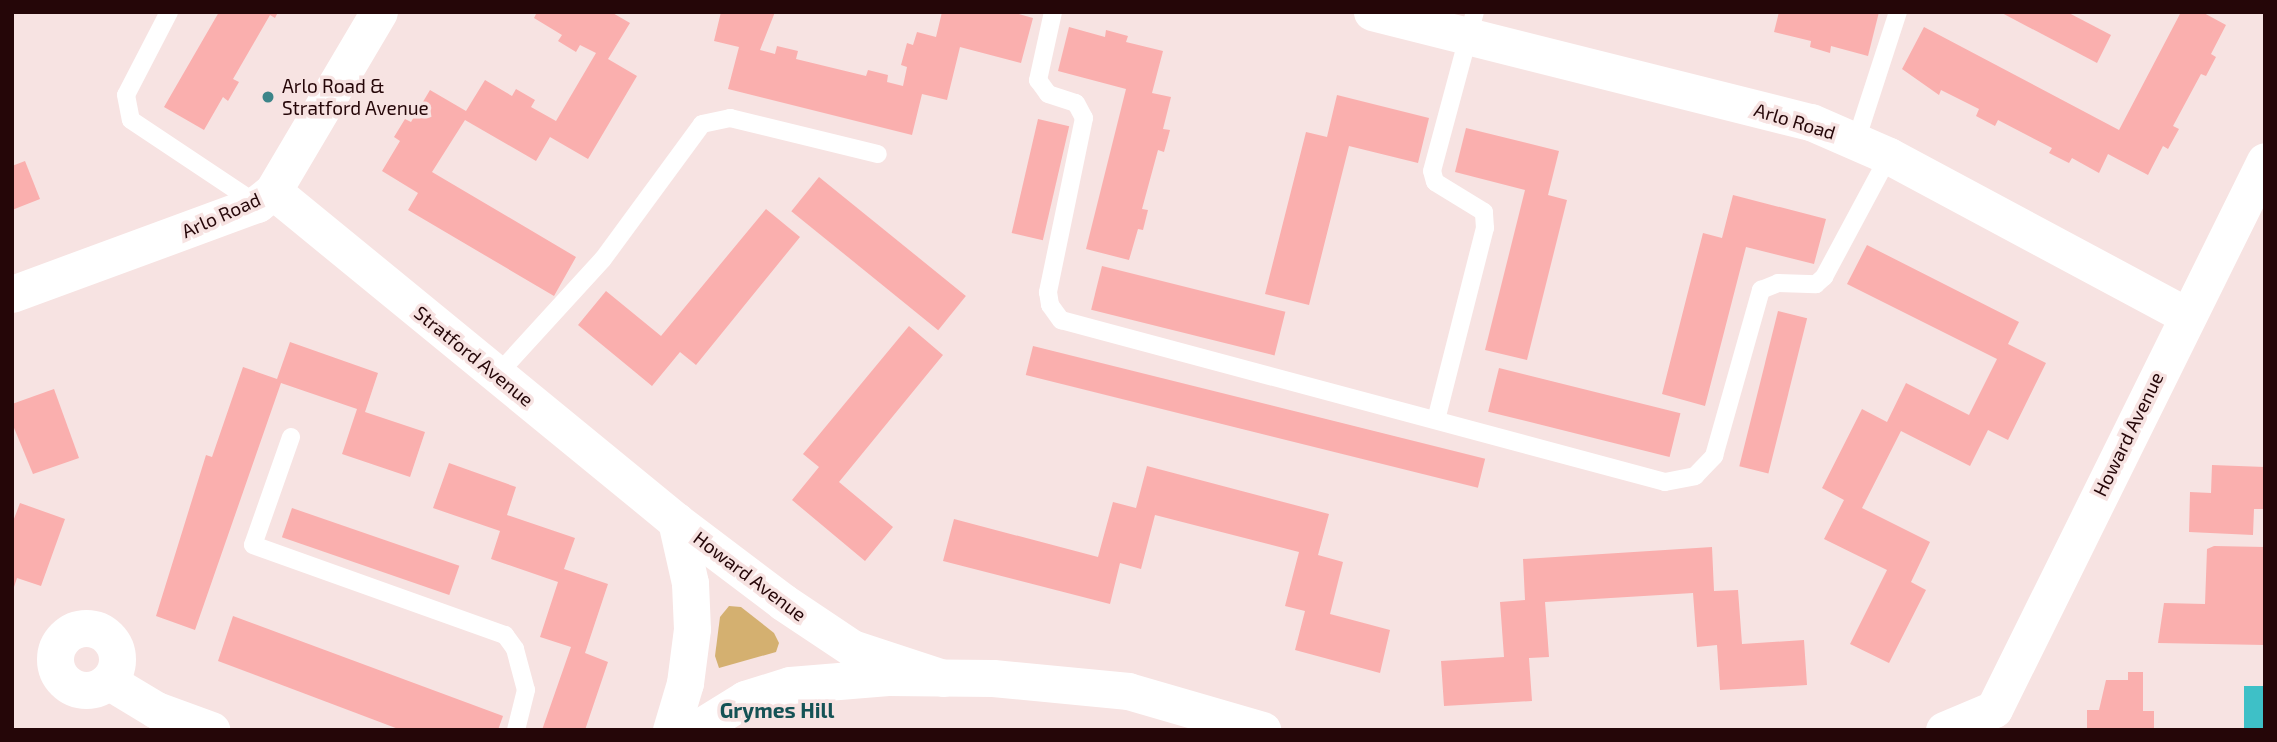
<!DOCTYPE html>
<html>
<head>
<meta charset="utf-8">
<style>
	body { margin:0 }
	#map { position:relative; width:2277px; height:742px; overflow:hidden; background:#f7e3e2; font-family:"Exo 2",sans-serif }
	div>[style] { position:absolute }
	[style*='--x'] { left:calc(var(--x)*1px); top:calc(var(--y)*1px); width:calc(var(--w)*1px); rotate:calc(var(--a)*1deg) }
	.green>* { inset:0; background:#d4b070 }
	.water>* { inset:0; background:#3ec0c7; transform-origin:0 0 }
	.building>* { inset:0; background:#faafae; transform-origin:0 0 }
	.service>* { height:18px; margin:-9px; padding:0 9px; transform-origin:9px; border-radius:9px; background:#fff }
	.minor>* { height:37px; margin:-18.5px; padding:0 18.5px; transform-origin:18.5px; border-radius:18.5px; background:#fff }
	.minor>.ring { margin:-18.5px; padding:0; box-sizing:content-box; background:none; border:37px solid #fff; border-radius:50% }
	.dots>* { width:19px; height:19px; translate:-50% -50%; box-sizing:border-box; border:4px solid #f7e3e2; border-radius:50% }
	span { translate:-50% -50%; white-space:nowrap; text-align:center; line-height:1.15; -webkit-text-stroke:7px #f7e3e2; paint-order:stroke }
	.poi-label { font-size:19px; color:#250608 }
	.left { translate:0 -50%; text-align:left }
	.street-label { font-size:19px; color:#250608 }
	.neighbourhood-label { font-size:21px; color:#155255; font-weight:700 }
	.frame { position:absolute; inset:0; border:14px solid #250608; pointer-events:none }
</style>
</head>
<body>
<div id="map">
	<div class="green">
		<div style="clip-path:polygon(729px 606px,741px 607px,774px 633px,779px 643px,776px 652px,719px 668px,715px 656px,720px 617px)"></div>
	</div>
	<div class="water">
		<div style="left:2244px;top:686px;width:21px;height:44px"></div>
	</div>
	<div class="building">
		<div style="clip-path:polygon(219px 12px,278px 12px,275px 18px,270px 15px,233px 79px,239px 82px,228px 101px,223px 97px,204px 130px,164px 107px)"></div>
		<div style="clip-path:polygon(537px 12px,611px 12px,630px 23px,608px 59px,637px 76px,588px 159px,550px 137px,536px 161px,465px 120px,432px 172px,576px 257px,554px 296px,408px 210px,418px 193px,382px 171px,400px 141px,394px 137px,405px 119px,411px 122px,430px 90px,466px 111px,485px 80px,512px 96px,516px 89px,535px 100px,531px 107px,556px 121px,596px 53px,580px 45px,576px 52px,558px 41px,562px 35px,534px 18px)"></div>
		<div style="clip-path:polygon(721px 12px,775px 12px,760px 50px,775px 54px,777px 46px,798px 51px,796px 59px,866px 76px,868px 70px,888px 75px,887px 82px,903px 86px,907px 67px,901px 65px,907px 43px,913px 45px,917px 32px,936px 37px,942px 12px,1011px 12px,1033px 18px,1021px 63px,960px 47px,947px 100px,922px 94px,912px 135px,728px 89px,739px 47px,714px 41px)"></div>
		<div style="clip-path:polygon(1779px 12px,1879px 12px,1868px 56px,1831px 46px,1830px 53px,1810px 47px,1811px 41px,1774px 32px)"></div>
		<div style="clip-path:polygon(2000px 12px,2067px 12px,2111px 35px,2097px 63px)"></div>
		<div style="clip-path:polygon(2181px 12px,2202px 12px,2226px 25px,2211px 54px,2216px 57px,2206px 76px,2201px 74px,2173px 126px,2179px 129px,2168px 149px,2163px 146px,2148px 175px,2108px 154px,2099px 173px,2072px 158px,2069px 163px,2049px 153px,2052px 148px,1998px 120px,1995px 126px,1976px 116px,1979px 109px,1941px 90px,1939px 95px,1902px 69px,1924px 27px,2119px 130px)"></div>
		<div style="clip-path:polygon(1069px 27px,1105px 37px,1106px 30px,1128px 36px,1126px 42px,1163px 51px,1152px 93px,1171px 97px,1163px 129px,1170px 130px,1164px 152px,1158px 150px,1142px 209px,1148px 210px,1143px 230px,1138px 229px,1129px 260px,1086px 249px,1126px 89px,1058px 71px)"></div>
		<div style="clip-path:polygon(1337px 95px,1429px 118px,1418px 163px,1349px 146px,1309px 305px,1265px 294px,1306px 132px,1327px 137px)"></div>
		<div style="left:1038px;top:119px;width:32px;height:117px;rotate:13deg"></div>
		<div style="clip-path:polygon(1466px 128px,1559px 151px,1548px 195px,1567px 200px,1527px 360px,1485px 350px,1525px 190px,1455px 172px)"></div>
		<div style="clip-path:polygon(25px 161px,40px 199px,12px 210px,12px 166px)"></div>
		<div style="left:819px;top:177px;width:189px;height:44px;rotate:39deg"></div>
		<div style="clip-path:polygon(1733px 195px,1826px 219px,1814px 264px,1746px 247px,1705px 406px,1662px 394px,1703px 233px,1722px 238px)"></div>
		<div style="clip-path:polygon(766px 209px,800px 237px,696px 365px,680px 352px,652px 386px,578px 325px,606px 291px,661px 336px)"></div>
		<div style="clip-path:polygon(1867px 245px,2019px 322px,2008px 344px,2046px 363px,2008px 440px,1988px 430px,1970px 466px,1901px 431px,1862px 508px,1930px 542px,1911px 582px,1926px 590px,1889px 663px,1850px 644px,1887px 570px,1824px 539px,1844px 500px,1822px 488px,1862px 409px,1887px 422px,1906px 383px,1969px 415px,1997px 359px,1847px 284px)"></div>
		<div style="left:1102px;top:266px;width:189px;height:45px;rotate:14deg"></div>
		<div style="left:1778px;top:311px;width:30px;height:160px;rotate:14deg"></div>
		<div style="clip-path:polygon(909px 326px,943px 355px,839px 482px,893px 527px,865px 561px,792px 500px,819px 467px,803px 454px)"></div>
		<div style="clip-path:polygon(290px 342px,378px 373px,365px 412px,425px 432px,410px 477px,342px 454px,357px 409px,281px 383px,195px 630px,156px 616px,206px 455px,212px 457px,243px 367px,277px 379px)"></div>
		<div style="left:1033px;top:346px;width:466px;height:30px;rotate:14deg"></div>
		<div style="left:1499px;top:368px;width:187px;height:45px;rotate:14deg"></div>
		<div style="clip-path:polygon(54px 389px,79px 458px,33px 474px,12px 423px,12px 404px)"></div>
		<div style="clip-path:polygon(449px 463px,516px 487px,507px 515px,575px 538px,564px 569px,608px 584px,585px 653px,608px 662px,585px 730px,542px 730px,571px 647px,540px 637px,558px 582px,491px 559px,500px 531px,433px 508px)"></div>
		<div style="clip-path:polygon(2212px 465px,2265px 467px,2265px 509px,2254px 509px,2253px 535px,2189px 532px,2190px 492px,2211px 493px)"></div>
		<div style="clip-path:polygon(1147px 466px,1329px 514px,1318px 555px,1343px 562px,1330px 614px,1390px 630px,1380px 673px,1295px 650px,1305px 611px,1285px 606px,1299px 552px,1155px 515px,1141px 569px,1120px 563px,1110px 604px,943px 561px,954px 519px,1098px 557px,1113px 502px,1136px 508px)"></div>
		<div style="clip-path:polygon(20px 503px,65px 519px,41px 586px,17px 578px,13px 590px,12px 524px)"></div>
		<div style="left:292px;top:508px;width:177px;height:31px;rotate:19deg"></div>
		<div style="clip-path:polygon(2214px 546px,2265px 547px,2265px 645px,2158px 643px,2164px 603px,2205px 604px,2207px 549px)"></div>
		<div style="clip-path:polygon(1712px 547px,1714px 591px,1738px 590px,1742px 644px,1804px 640px,1807px 685px,1720px 690px,1717px 645px,1697px 647px,1693px 593px,1545px 602px,1549px 657px,1529px 658px,1532px 701px,1444px 706px,1441px 661px,1504px 657px,1500px 602px,1525px 600px,1523px 559px)"></div>
		<div style="clip-path:polygon(233px 616px,503px 716px,498px 730px,401px 730px,218px 661px)"></div>
		<div style="clip-path:polygon(2128px 672px,2143px 672px,2143px 711px,2154px 711px,2154px 730px,2087px 730px,2087px 710px,2099px 710px,2106px 680px,2128px 680px)"></div>
	</div>
	<div class="service">
		<div style="--x:169;--y:12;--w:93;--a:117.4"></div>
		<div style="--x:126;--y:95;--w:25;--a:79"></div>
		<div style="--x:131;--y:120;--w:151;--a:33.7"></div>
		<div style="--x:1053;--y:12;--w:70;--a:102.4"></div>
		<div style="--x:1038;--y:80;--w:17;--a:54"></div>
		<div style="--x:1048;--y:94;--w:29;--a:18"></div>
		<div style="--x:1076;--y:103;--w:17;--a:62"></div>
		<div style="--x:1084;--y:118;--w:178;--a:101.7"></div>
		<div style="--x:1048;--y:292;--w:13;--a:81"></div>
		<div style="--x:1050;--y:305;--w:19;--a:54"></div>
		<div style="--x:1061;--y:320;--w:625;--a:15.01"></div>
		<div style="--x:1665;--y:482;--w:31;--a:-11"></div>
		<div style="--x:1695;--y:476;--w:28;--a:-46"></div>
		<div style="--x:1714;--y:456;--w:173;--a:-74.2"></div>
		<div style="--x:1761;--y:290;--w:18;--a:-22"></div>
		<div style="--x:1778;--y:283;--w:38;--a:2"></div>
		<div style="--x:1816;--y:284;--w:11;--a:-41"></div>
		<div style="--x:1824;--y:277;--w:137;--a:-61.8"></div>
		<div style="--x:1856;--y:141;--w:136;--a:-72"></div>
		<div style="--x:497;--y:375;--w:157;--a:-47.6"></div>
		<div style="--x:603;--y:259;--w:167;--a:-53.7"></div>
		<div style="--x:702;--y:124;--w:29;--a:-12"></div>
		<div style="--x:730;--y:118;--w:152;--a:13.7"></div>
		<div style="--x:1436;--y:420;--w:198;--a:-75.7"></div>
		<div style="--x:1485;--y:228;--w:16;--a:-94"></div>
		<div style="--x:1484;--y:212;--w:57;--a:-148.5"></div>
		<div style="--x:1435;--y:182;--w:11;--a:-105"></div>
		<div style="--x:1432;--y:171;--w:165;--a:-74.9"></div>
		<div style="--x:291;--y:437;--w:114;--a:109.4"></div>
		<div style="--x:253;--y:545;--w:268;--a:19.7"></div>
		<div style="--x:505;--y:635;--w:17;--a:54"></div>
		<div style="--x:515;--y:649;--w:42;--a:75"></div>
		<div style="--x:526;--y:690;--w:41;--a:104"></div>
	</div>
	<div class="minor">
		<div style="--x:1372;--y:12;--w:453;--a:14.1"></div>
		<div style="--x:1811;--y:122;--w:85;--a:23.6"></div>
		<div style="--x:1889;--y:156;--w:337;--a:28.2"></div>
		<div style="--x:273;--y:191;--w:521;--a:39.31"></div>
		<div style="--x:676;--y:521;--w:134;--a:37.1"></div>
		<div style="--x:783;--y:602;--w:83;--a:33.7"></div>
		<div style="--x:852;--y:648;--w:96;--a:18.2"></div>
		<div style="--x:12;--y:294;--w:261;--a:-20.2"></div>
		<div style="--x:257;--y:204;--w:21;--a:-39"></div>
		<div style="--x:273;--y:191;--w:208;--a:-59.4"></div>
		<div class="ring" style="left:55px;top:628px;width:25px;height:25px"></div>
		<div style="--x:108;--y:681;--w:56;--a:31.1"></div>
		<div style="--x:156;--y:710;--w:59;--a:20"></div>
		<div style="--x:671;--y:730;--w:49;--a:-73.4"></div>
		<div style="--x:685;--y:683;--w:54;--a:-82.6"></div>
		<div style="--x:692;--y:629;--w:46;--a:-92.5"></div>
		<div style="--x:690;--y:583;--w:64;--a:-102.7"></div>
		<div style="--x:695;--y:730;--w:59;--a:-31.8"></div>
		<div style="--x:745;--y:699;--w:47;--a:-17.3"></div>
		<div style="--x:790;--y:685;--w:98;--a:-4.7"></div>
		<div style="--x:888;--y:677;--w:105;--a:0.5"></div>
		<div style="--x:993;--y:678;--w:136;--a:5.5"></div>
		<div style="--x:1128;--y:691;--w:140;--a:16.2"></div>
		<div style="--x:1944;--y:730;--w:54;--a:-22.8"></div>
		<div style="--x:1994;--y:709;--w:611;--a:-63.69"></div>
	</div>
	<div class="dots">
		<div style="left:268px;top:97px;background:#3d8589"></div>
	</div>
	<div class="poi-label">
		<span class="left" style="left:282px;top:97px">Arlo Road &amp;<br>Stratford Avenue</span>
	</div>
	<div class="street-label">
		<span style="left:1795px;top:121px;rotate:17deg">Arlo Road</span>
		<span style="left:221px;top:215px;rotate:-24deg">Arlo Road</span>
		<span style="left:474px;top:356px;rotate:39deg">Stratford Avenue</span>
		<span style="left:2128px;top:434px;rotate:-64deg">Howard Avenue</span>
		<span style="left:750px;top:576px;rotate:37deg">Howard Avenue</span>
	</div>
	<div class="neighbourhood-label">
		<span style="left:777px;top:710px">Grymes Hill</span>
	</div>
	<div class="frame"></div>
</div>
</body>
</html>
